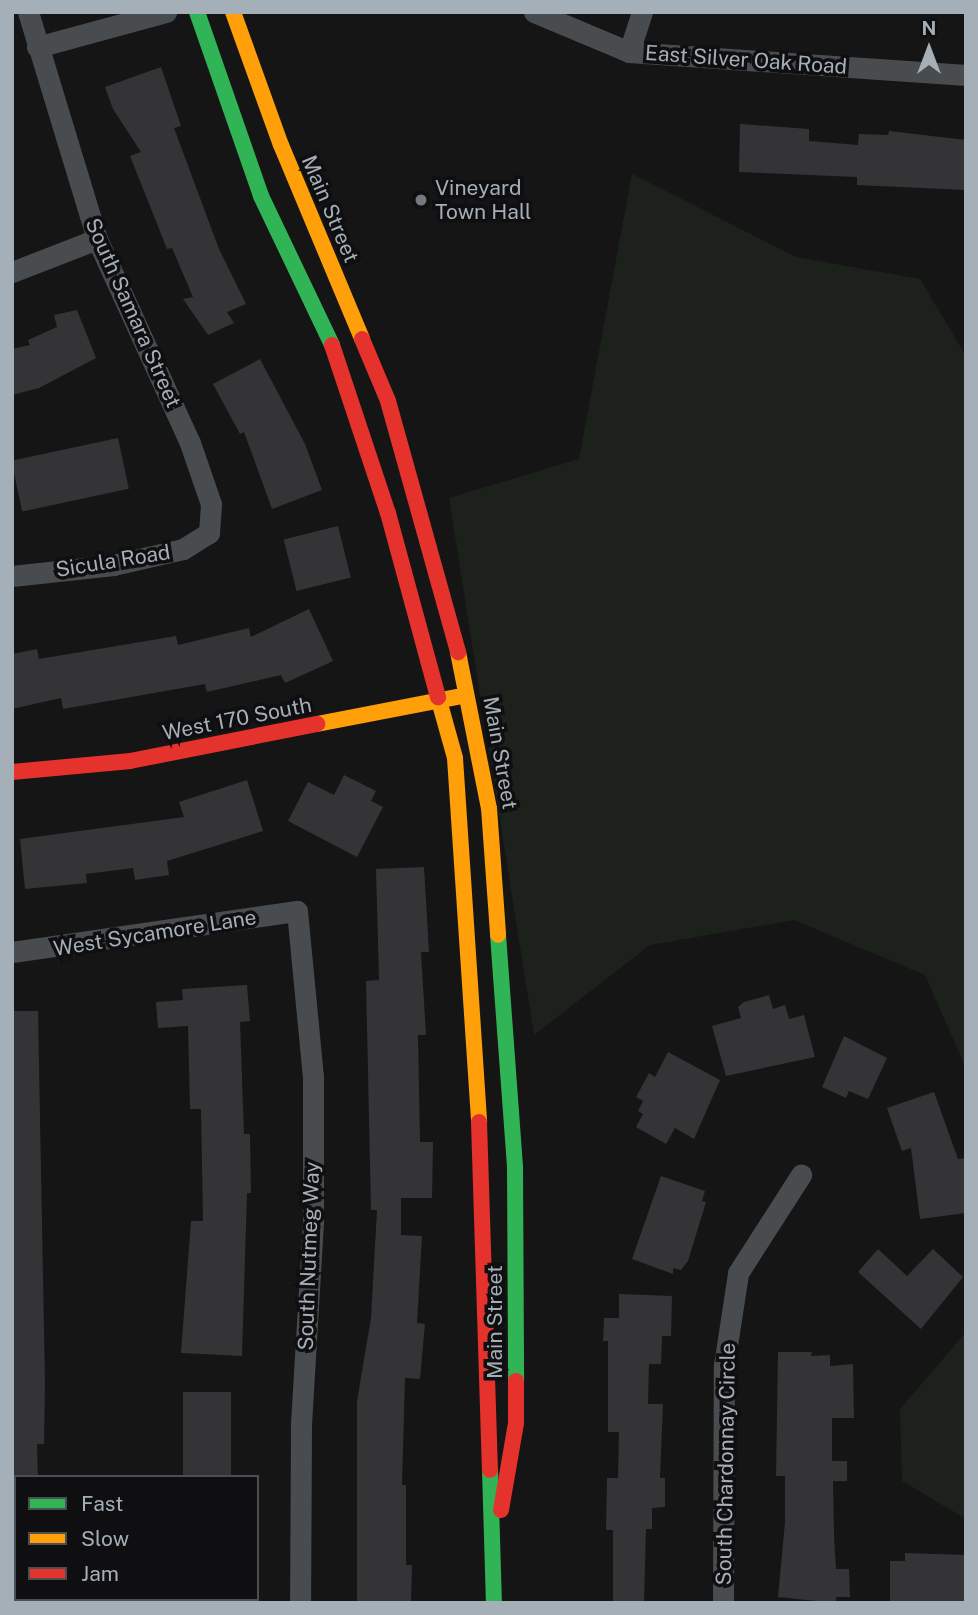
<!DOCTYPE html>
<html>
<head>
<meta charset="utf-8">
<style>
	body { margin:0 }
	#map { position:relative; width:978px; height:1615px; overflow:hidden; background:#151515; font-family:"Public Sans",sans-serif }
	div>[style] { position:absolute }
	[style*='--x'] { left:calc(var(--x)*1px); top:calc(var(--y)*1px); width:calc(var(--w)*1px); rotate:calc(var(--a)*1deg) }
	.green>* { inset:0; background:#1c221b }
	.building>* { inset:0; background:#343436; transform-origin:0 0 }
	.street>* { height:21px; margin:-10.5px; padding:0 10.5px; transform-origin:10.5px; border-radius:10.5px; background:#494c4e }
	.fast>* { height:16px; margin:-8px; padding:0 8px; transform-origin:8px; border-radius:8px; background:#30b455 }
	.slow>* { height:16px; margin:-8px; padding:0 8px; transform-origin:8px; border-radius:8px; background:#ff9f0a }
	.jam>* { height:16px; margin:-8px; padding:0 8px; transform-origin:8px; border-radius:8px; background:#e5322d }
	.dots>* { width:19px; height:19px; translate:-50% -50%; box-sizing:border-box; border:4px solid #0f0f11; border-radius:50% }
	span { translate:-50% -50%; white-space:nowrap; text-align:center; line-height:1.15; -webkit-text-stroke:7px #0f0f11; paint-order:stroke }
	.street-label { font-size:21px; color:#a5afb7 }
	.poi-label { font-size:21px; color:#a5afb7 }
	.left { translate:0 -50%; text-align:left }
	.frame { position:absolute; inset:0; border:14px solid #a5afb7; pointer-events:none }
	.legend { position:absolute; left:14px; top:1475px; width:245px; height:126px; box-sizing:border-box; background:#0f0f11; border:2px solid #4b4f53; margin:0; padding:9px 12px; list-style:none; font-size:21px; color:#a5afb7 }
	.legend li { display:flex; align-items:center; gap:14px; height:35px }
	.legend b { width:35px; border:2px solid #4b4f53 }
	.north { position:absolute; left:894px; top:14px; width:70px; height:70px; -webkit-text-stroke:5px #0f0f11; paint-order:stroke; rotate:0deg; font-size:19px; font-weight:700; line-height:28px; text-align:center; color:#a5afb7 }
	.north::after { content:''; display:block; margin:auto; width:24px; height:32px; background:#a5afb7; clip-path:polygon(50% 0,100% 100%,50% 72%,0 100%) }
</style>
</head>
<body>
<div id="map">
	<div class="green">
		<div style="clip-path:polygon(632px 174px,796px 257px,920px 279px,966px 356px,966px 1068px,925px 975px,794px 920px,650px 945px,534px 1035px,449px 498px,579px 459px)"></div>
		<div style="clip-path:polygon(966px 1332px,966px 1519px,902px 1481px,900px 1409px)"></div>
	</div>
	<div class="building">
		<div style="clip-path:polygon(161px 67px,181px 126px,174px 128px,219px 249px,246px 304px,227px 312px,234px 323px,208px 335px,183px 299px,193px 297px,172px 248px,167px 249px,130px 156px,141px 152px,113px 109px,105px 87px)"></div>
		<div style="clip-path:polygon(740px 124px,809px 129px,809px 141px,858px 145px,859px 134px,888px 135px,889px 131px,966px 140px,966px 190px,857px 185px,857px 177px,739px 172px)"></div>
		<div style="clip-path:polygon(77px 310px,96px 358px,39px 388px,12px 395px,12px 349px,30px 345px,28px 340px,57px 327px,54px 315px)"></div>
		<div style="clip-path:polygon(260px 359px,305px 444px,322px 490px,272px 509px,244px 432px,240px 434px,213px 384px)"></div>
		<div style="left:118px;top:438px;width:52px;height:109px;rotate:78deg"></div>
		<div style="left:338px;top:526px;width:53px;height:56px;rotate:76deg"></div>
		<div style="clip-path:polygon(309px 609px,333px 661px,285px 683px,281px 675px,207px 692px,205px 684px,63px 709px,61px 698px,12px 709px,12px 654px,37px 649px,39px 659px,176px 636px,178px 645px,249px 628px,251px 637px)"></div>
		<div style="clip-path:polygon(344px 775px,376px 791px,371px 801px,383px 807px,357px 857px,288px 821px,308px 782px,334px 795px)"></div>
		<div style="clip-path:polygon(247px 780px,263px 831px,167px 861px,169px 875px,135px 880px,133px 868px,86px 874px,87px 883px,25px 889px,20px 839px,184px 817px,179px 802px)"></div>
		<div style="clip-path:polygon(424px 867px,429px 952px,421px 952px,426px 1035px,418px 1035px,420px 1142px,433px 1142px,432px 1198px,401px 1198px,401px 1235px,422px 1236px,417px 1323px,425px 1324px,420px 1379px,405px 1378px,402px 1485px,406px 1485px,406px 1565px,412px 1565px,411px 1603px,357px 1603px,357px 1401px,371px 1318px,377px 1210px,371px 1210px,366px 981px,379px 980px,376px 869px)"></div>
		<div style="clip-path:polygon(247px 985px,250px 1021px,240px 1022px,244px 1134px,250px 1134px,251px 1193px,247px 1193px,242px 1356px,181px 1353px,191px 1221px,203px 1221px,201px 1109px,190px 1109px,188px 1026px,158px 1028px,156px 1002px,183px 1000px,182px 989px)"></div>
		<div style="clip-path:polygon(769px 995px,773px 1009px,785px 1005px,789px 1019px,804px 1015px,815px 1057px,726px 1076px,712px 1026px,741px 1018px,738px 1007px,744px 1002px)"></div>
		<div style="clip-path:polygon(12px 1011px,38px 1011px,45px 1383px,44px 1444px,37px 1444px,38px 1477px,12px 1477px)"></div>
		<div style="clip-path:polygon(844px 1036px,887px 1058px,868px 1099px,849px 1091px,846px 1098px,822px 1087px)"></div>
		<div style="clip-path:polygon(668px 1052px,720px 1080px,694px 1139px,675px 1128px,666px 1144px,636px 1127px,643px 1114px,638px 1111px,643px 1101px,636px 1097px,649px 1073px,655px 1077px)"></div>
		<div style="clip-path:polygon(934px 1092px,958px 1159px,966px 1158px,966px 1213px,920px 1219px,911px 1148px,902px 1151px,887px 1108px)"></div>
		<div style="clip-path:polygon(661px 1176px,705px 1191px,702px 1201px,706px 1202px,688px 1261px,681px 1270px,673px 1268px,673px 1274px,632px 1259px)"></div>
		<div style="clip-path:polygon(878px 1249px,907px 1276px,933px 1249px,963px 1277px,921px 1329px,858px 1272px)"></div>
		<div style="clip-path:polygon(619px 1294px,672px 1296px,671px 1336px,662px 1336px,661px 1364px,649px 1364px,648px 1404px,663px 1404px,660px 1478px,665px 1478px,665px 1507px,652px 1508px,652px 1529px,646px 1529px,644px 1603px,613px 1603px,613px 1530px,606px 1530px,607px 1478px,618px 1478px,619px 1432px,608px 1432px,608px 1341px,603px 1341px,604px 1318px,619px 1318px)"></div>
		<div style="clip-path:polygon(778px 1352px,812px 1352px,811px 1356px,830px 1355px,830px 1366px,853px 1364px,854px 1418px,832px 1418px,832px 1461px,847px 1461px,847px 1481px,833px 1481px,834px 1535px,836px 1569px,849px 1569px,850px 1597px,836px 1597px,836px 1603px,778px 1597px,785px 1522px,785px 1476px,776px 1476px)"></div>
		<div style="left:183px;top:1392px;width:48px;height:85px"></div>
		<div style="clip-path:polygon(905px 1553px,966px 1555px,966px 1601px,890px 1603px,890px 1561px,905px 1561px)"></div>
	</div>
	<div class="street">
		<div style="--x:534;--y:12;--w:103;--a:22.8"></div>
		<div style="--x:629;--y:52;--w:338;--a:3.9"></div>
		<div style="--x:37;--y:47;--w:134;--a:-15.2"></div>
		<div style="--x:629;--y:52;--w:42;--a:-72"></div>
		<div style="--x:12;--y:272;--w:91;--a:-21.2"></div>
		<div style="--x:12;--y:576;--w:102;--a:-6.2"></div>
		<div style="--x:113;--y:565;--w:72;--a:-12.9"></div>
		<div style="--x:183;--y:549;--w:31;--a:-32"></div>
		<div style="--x:209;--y:533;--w:29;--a:-86"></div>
		<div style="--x:211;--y:504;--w:65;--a:-109"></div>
		<div style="--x:190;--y:443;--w:224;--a:-114.5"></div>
		<div style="--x:97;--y:239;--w:237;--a:-106.9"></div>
		<div style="--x:12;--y:952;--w:288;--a:-8.2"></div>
		<div style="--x:297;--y:911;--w:166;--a:84.5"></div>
		<div style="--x:313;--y:1076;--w:146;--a:90"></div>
		<div style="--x:313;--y:1222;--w:205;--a:93.4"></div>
		<div style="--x:301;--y:1427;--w:176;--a:90.3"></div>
		<div style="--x:723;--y:1603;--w:238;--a:-89.8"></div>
		<div style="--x:724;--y:1365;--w:93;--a:-81.3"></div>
		<div style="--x:738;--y:1273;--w:117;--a:-57.3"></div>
	</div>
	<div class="fast">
		<div style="--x:197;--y:12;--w:195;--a:70.8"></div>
		<div style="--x:261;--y:196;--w:165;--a:64.5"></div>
		<div style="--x:498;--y:935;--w:233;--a:85.8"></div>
		<div style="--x:515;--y:1167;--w:214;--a:89.7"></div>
		<div style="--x:490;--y:1470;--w:133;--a:88.3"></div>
	</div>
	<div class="slow">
		<div style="--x:233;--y:12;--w:141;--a:70.2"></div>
		<div style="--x:281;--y:145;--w:210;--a:67.3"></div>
		<div style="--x:458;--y:652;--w:159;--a:78.8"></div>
		<div style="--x:489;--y:808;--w:127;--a:85.9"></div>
		<div style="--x:438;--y:697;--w:63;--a:74.4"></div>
		<div style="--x:455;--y:758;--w:365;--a:86.2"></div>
		<div style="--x:317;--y:724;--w:143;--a:-10.9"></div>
	</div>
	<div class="jam">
		<div style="--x:362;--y:339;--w:67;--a:67.2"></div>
		<div style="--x:388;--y:401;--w:261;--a:74.4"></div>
		<div style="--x:332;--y:345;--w:177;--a:71.6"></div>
		<div style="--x:388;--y:513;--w:191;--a:74.8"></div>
		<div style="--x:12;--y:772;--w:119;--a:-5.3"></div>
		<div style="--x:130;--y:761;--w:191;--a:-11.2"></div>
		<div style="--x:479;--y:1122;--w:348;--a:88.2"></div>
		<div style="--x:501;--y:1510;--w:88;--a:-80.2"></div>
		<div style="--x:516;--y:1423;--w:42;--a:-90"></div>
	</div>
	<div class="dots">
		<div style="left:421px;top:200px;background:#73797e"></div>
	</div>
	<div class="street-label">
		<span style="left:746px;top:60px;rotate:4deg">East Silver Oak Road</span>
		<span style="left:330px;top:209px;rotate:67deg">Main Street</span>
		<span style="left:133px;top:313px;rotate:66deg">South Samara Street</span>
		<span style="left:113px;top:561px;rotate:-9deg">Sicula Road</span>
		<span style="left:237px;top:719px;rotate:-11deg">West 170 South</span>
		<span style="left:500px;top:753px;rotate:80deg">Main Street</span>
		<span style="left:155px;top:933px;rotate:-9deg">West Sycamore Lane</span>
		<span style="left:309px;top:1256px;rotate:-88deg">South Nutmeg Way</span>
		<span style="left:495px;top:1322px;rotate:-90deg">Main Street</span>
		<span style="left:726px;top:1464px;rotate:-89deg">South Chardonnay Circle</span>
	</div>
	<div class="poi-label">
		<span class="left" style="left:435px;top:200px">Vineyard<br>Town Hall</span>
	</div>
	<div class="frame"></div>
	<ul class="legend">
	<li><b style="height:9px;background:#30b455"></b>Fast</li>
	<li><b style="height:9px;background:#ff9f0a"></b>Slow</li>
	<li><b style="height:9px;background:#e5322d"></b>Jam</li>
	</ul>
	<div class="north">N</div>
</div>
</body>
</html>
